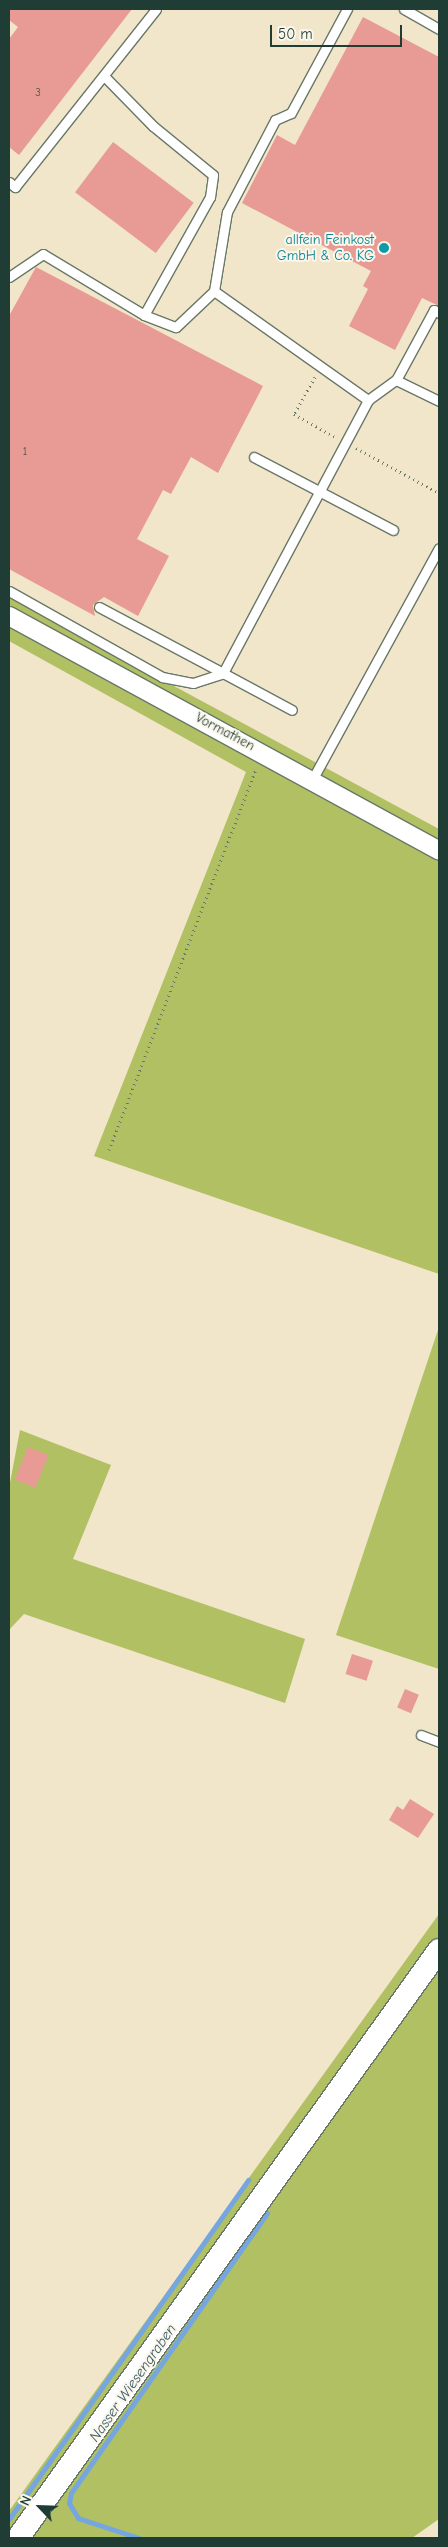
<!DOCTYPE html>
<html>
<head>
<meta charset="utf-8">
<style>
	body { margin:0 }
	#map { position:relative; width:448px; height:2547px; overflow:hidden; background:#f1e5ca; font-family:"Comic Neue",sans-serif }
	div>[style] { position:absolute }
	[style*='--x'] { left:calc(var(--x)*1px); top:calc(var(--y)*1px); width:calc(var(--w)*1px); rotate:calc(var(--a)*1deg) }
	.green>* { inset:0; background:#b0c062 }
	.stream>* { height:5px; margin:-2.5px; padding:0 2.5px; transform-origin:2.5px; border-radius:2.5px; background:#76a6e0 }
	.building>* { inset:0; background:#e89a94; transform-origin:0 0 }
	.path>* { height:3px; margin-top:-1.5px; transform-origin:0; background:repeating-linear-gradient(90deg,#687868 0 1px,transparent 0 5px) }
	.roads { filter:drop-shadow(1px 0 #687868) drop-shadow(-1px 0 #687868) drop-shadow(0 1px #687868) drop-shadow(0 -1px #687868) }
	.service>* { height:9px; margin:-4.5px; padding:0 4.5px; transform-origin:4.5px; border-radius:4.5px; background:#fff }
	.minor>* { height:18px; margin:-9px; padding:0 9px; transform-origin:9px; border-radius:9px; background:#fff }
	.tertiary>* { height:22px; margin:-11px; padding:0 11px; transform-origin:11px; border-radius:11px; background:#fff }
	.dots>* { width:14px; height:14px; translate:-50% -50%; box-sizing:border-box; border:2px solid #fbf7ec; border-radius:50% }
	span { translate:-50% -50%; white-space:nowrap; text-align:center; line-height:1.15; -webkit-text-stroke:4px #fbf7ec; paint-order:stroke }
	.number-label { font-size:11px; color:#51544c }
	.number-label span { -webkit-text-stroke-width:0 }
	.culture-label { font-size:14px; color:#0d838f }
	.right { translate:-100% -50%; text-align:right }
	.street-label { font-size:14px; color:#1f3d34 }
	.water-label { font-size:15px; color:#395c68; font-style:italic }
	.frame { position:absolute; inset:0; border:10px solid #1f3d34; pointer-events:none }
	.north { position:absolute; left:15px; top:2482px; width:50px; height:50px; -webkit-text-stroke:4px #fbf7ec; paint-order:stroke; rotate:294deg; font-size:14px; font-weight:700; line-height:20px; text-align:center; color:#1f3d34 }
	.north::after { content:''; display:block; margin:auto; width:18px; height:22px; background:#1f3d34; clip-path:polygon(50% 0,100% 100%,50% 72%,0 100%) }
	.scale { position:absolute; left:270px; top:25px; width:132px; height:22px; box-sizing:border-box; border:2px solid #1f3d34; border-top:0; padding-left:6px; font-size:15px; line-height:18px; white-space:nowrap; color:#1f3d34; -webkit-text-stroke:4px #fbf7ec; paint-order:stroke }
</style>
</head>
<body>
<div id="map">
	<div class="green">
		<div style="clip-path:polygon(9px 597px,439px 829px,439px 1274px,94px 1156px,246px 772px,9px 641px)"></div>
		<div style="clip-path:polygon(439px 1327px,439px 1669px,336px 1635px)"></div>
		<div style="clip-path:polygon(20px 1430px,111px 1465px,73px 1559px,305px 1639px,285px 1703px,24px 1614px,9px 1630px,9px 1488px)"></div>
		<div style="clip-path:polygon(439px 1914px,439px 2519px,412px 2538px,9px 2538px,9px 2511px)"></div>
	</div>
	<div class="stream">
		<div style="--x:9;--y:2519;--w:415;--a:-54.8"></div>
		<div style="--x:139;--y:2538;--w:64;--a:-161.8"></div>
		<div style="--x:78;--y:2518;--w:17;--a:-121"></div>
		<div style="--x:69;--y:2503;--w:10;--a:-79"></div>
		<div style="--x:71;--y:2493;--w:342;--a:-55"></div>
	</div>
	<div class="building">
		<div style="clip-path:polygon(9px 9px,132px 9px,19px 155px,9px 147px,9px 39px,18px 27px,9px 20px)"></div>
		<div style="clip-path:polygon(363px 17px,439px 57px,439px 306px,422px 298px,395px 350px,349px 326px,368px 289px,363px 286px,371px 271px,242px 203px,277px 135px,295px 145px)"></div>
		<div style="left:113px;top:142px;width:101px;height:63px;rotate:37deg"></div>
		<div style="clip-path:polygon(36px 267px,263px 386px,218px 473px,191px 457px,171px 494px,163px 490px,137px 539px,169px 556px,138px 616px,104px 597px,93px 605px,95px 616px,9px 569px,9px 316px)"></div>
		<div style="left:28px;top:1447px;width:22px;height:35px;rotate:22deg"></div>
		<div style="left:352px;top:1654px;width:22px;height:21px;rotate:18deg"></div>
		<div style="left:405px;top:1689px;width:15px;height:20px;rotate:23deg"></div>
		<div style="clip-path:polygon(410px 1799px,434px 1814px,418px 1838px,389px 1820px,397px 1806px,403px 1810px)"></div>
	</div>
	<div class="path">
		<div style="--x:315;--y:377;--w:43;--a:119.6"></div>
		<div style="--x:294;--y:414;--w:47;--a:29.3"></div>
		<div style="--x:356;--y:448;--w:94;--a:28.5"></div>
		<div style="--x:109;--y:1150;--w:408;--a:-68.9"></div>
	</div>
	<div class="roads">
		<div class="service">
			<div style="--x:404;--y:9;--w:40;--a:29.7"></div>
			<div style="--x:9;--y:182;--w:8;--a:40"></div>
			<div style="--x:15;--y:187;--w:227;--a:-51.6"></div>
			<div style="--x:9;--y:277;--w:41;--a:-34.1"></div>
			<div style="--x:43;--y:254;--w:118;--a:31.1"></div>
			<div style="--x:144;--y:315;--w:135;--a:-60.8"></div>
			<div style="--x:210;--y:197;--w:22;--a:-82"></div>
			<div style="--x:213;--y:175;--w:77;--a:-140.8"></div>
			<div style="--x:153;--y:126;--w:67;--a:-134.4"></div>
			<div style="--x:214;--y:291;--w:80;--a:-80.7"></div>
			<div style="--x:227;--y:212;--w:104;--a:-62.4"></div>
			<div style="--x:275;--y:120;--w:17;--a:-24"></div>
			<div style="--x:291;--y:113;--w:118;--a:-61.7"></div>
			<div style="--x:439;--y:313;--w:6;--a:-149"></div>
			<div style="--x:434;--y:310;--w:80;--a:118.5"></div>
			<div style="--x:396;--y:380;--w:48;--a:26"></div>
			<div style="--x:144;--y:315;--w:34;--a:21"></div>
			<div style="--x:176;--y:327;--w:52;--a:-43.5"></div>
			<div style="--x:214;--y:291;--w:189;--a:35.3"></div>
			<div style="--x:254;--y:457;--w:157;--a:27.7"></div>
			<div style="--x:9;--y:591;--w:176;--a:29.3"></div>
			<div style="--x:162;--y:677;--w:32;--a:11"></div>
			<div style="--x:193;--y:683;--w:32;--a:-18"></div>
			<div style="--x:223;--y:673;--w:78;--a:28.2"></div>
			<div style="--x:99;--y:607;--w:140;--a:28"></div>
			<div style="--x:223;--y:673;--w:309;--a:-62"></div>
			<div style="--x:368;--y:400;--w:34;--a:-36"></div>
			<div style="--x:312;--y:780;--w:264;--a:-61.3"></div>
			<div style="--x:421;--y:1735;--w:19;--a:21"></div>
		</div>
		<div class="minor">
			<div style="--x:9;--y:616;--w:490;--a:28.6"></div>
		</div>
		<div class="tertiary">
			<div style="--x:18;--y:2538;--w:723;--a:-54.4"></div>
		</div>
	</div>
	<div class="dots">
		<div style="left:384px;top:248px;background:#0f9aa8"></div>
	</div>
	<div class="number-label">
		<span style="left:38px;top:93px">3</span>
		<span style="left:25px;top:452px">1</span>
	</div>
	<div class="culture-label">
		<span class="right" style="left:374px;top:248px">allfein Feinkost<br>GmbH &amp; Co. KG</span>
	</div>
	<div class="street-label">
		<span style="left:225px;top:732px;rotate:28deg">Vormathen</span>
	</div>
	<div class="water-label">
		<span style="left:133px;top:2383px;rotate:-55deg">Nasser Wiesengraben</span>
	</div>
	<div class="frame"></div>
	<div class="north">N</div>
	<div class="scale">50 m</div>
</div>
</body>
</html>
